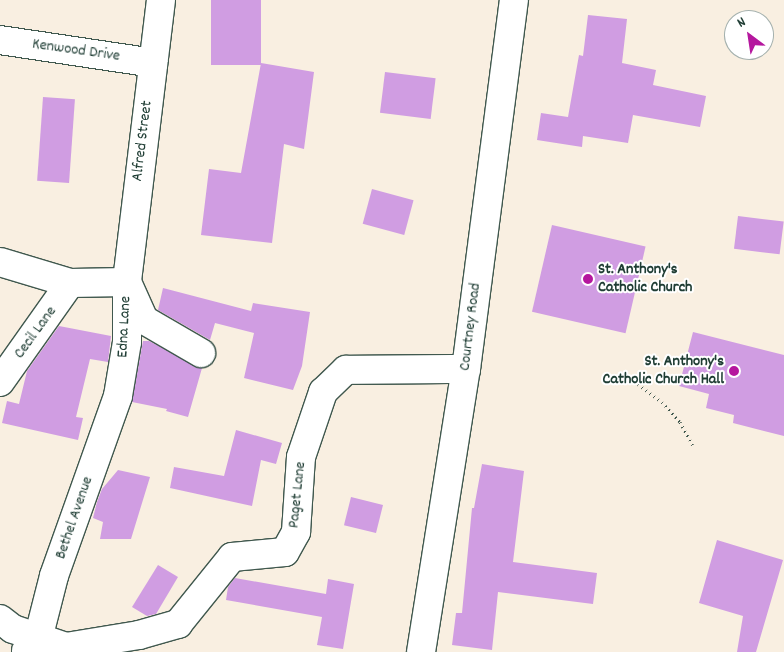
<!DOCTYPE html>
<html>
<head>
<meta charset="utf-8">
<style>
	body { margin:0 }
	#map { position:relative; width:784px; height:652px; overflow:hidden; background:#f9efe1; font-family:Dekko,sans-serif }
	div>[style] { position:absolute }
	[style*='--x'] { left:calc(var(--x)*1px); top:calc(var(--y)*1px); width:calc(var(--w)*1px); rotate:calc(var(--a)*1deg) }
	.building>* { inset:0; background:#d09de2; transform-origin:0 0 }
	.path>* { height:3px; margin-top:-1.5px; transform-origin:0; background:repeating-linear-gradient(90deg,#40584e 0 1px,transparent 0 5px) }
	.roads { filter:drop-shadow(1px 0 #40584e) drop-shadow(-1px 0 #40584e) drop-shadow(0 1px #40584e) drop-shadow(0 -1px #40584e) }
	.minor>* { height:28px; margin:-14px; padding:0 14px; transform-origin:14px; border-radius:14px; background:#fff }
	.dots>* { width:14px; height:14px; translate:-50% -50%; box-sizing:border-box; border:2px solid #fff; border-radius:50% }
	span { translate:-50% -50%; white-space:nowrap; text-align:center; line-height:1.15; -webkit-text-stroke:4px #fff; paint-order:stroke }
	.street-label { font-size:16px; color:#1f3d34 }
	.poi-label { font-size:16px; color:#1f3d34; font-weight:700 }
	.left { translate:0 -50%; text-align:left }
	.right { translate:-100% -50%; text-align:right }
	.north { position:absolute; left:724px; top:10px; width:50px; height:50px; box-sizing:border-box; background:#fff; border:1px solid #a5b1ae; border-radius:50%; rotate:329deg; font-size:14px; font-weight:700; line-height:20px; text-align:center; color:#1f3d34 }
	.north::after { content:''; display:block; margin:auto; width:18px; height:22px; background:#b5179e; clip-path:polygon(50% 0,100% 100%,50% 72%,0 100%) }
</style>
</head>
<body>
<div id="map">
	<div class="building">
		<div style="left:211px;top:0;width:50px;height:65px"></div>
		<div style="clip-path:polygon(588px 15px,627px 19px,622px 63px,656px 70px,653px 85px,706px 96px,700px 127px,633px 115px,628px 143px,583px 136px,582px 147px,537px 140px,541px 113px,568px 117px,579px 55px,583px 56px)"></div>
		<div style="clip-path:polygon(261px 63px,314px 72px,304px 149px,284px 144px,272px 243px,201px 235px,209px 169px,241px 173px)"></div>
		<div style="left:385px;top:72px;width:51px;height:41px;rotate:7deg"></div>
		<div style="left:43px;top:97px;width:32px;height:84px;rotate:4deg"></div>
		<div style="left:372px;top:189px;width:43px;height:36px;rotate:15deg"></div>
		<div style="left:738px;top:216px;width:46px;height:33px;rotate:7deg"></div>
		<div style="left:552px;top:225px;width:96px;height:89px;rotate:13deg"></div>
		<div style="clip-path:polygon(163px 288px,251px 311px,253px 303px,310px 312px,302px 366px,293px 390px,244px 378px,254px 333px,215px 323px,210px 340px,158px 310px)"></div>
		<div style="clip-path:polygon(59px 326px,111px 336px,108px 362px,90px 359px,76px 417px,83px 418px,78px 440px,2px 423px,7px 401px,19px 404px,27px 371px)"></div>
		<div style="clip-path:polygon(693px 332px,784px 355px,784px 436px,733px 423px,734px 415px,706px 408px,709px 394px,679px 386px)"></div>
		<div style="clip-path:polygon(143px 341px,149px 341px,202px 368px,188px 417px,166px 411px,167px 409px,132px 402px)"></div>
		<div style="clip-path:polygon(236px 430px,282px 443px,276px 464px,261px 460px,252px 506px,170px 488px,174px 467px,224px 476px)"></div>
		<div style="clip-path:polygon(482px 464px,524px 471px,513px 562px,597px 573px,593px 604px,498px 592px,492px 650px,452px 645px,456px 613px,462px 613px,472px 508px,474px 508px)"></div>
		<div style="clip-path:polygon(118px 470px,150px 477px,131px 539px,100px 539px,103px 522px,93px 518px,97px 502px,102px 489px)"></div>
		<div style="left:351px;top:497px;width:33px;height:29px;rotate:14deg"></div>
		<div style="clip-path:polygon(717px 540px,783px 560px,756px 652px,737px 652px,743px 616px,699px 603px)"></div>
		<div style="clip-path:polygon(158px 565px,178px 577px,156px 614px,147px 616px,132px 607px)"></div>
		<div style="clip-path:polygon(235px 578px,326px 594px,328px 579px,354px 584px,343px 649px,317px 645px,322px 617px,226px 600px,228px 587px)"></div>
	</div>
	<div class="path">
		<div style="--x:638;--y:384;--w:30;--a:37"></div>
		<div style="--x:662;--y:402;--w:27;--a:48"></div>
		<div style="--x:680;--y:422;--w:26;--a:61"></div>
	</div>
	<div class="roads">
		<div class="minor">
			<div style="--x:161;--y:0;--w:284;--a:96.9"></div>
			<div style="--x:127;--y:282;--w:42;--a:65.9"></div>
			<div style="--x:144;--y:320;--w:66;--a:30.1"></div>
			<div style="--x:0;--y:40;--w:155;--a:8.5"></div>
			<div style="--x:0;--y:262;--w:73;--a:16.7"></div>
			<div style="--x:70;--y:283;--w:57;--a:-1"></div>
			<div style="--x:127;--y:282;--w:60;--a:90"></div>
			<div style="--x:127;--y:342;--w:55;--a:99.5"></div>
			<div style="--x:118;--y:396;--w:191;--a:109.6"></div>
			<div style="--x:54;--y:576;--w:65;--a:104.3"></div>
			<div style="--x:38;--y:639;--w:17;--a:135"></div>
			<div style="--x:0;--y:382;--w:121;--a:-54.7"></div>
			<div style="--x:0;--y:619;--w:16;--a:38"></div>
			<div style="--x:13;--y:629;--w:56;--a:18.8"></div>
			<div style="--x:66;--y:647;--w:74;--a:-9.3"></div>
			<div style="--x:139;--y:635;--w:41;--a:-15.8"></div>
			<div style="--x:178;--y:624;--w:86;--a:-51.1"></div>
			<div style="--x:232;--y:557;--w:53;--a:-5.4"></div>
			<div style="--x:285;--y:552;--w:23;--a:-61"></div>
			<div style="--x:296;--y:532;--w:75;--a:-86.2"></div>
			<div style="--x:301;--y:457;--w:69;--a:-71.3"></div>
			<div style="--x:323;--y:392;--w:32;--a:-44"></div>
			<div style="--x:346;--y:370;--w:120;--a:-0.5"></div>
			<div style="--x:421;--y:652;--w:287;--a:-81"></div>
			<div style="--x:466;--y:369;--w:372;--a:-82.6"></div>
		</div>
	</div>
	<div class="dots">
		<div style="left:588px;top:279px;background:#b5179e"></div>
		<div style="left:734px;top:371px;background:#b5179e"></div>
	</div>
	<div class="street-label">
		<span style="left:76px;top:51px;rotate:8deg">Kenwood Drive</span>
		<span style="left:143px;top:141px;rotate:-83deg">Alfred Street</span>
		<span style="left:125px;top:327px;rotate:-87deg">Edna Lane</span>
		<span style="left:471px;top:327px;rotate:-83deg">Courtney Road</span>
		<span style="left:36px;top:333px;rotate:-54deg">Cecil Lane</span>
		<span style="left:298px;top:495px;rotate:-84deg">Paget Lane</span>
		<span style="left:75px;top:518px;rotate:-71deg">Bethel Avenue</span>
	</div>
	<div class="poi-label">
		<span class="left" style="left:598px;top:279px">St. Anthony's<br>Catholic Church</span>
		<span class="right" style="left:724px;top:371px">St. Anthony's<br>Catholic Church Hall</span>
	</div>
	<div class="north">N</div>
</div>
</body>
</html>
